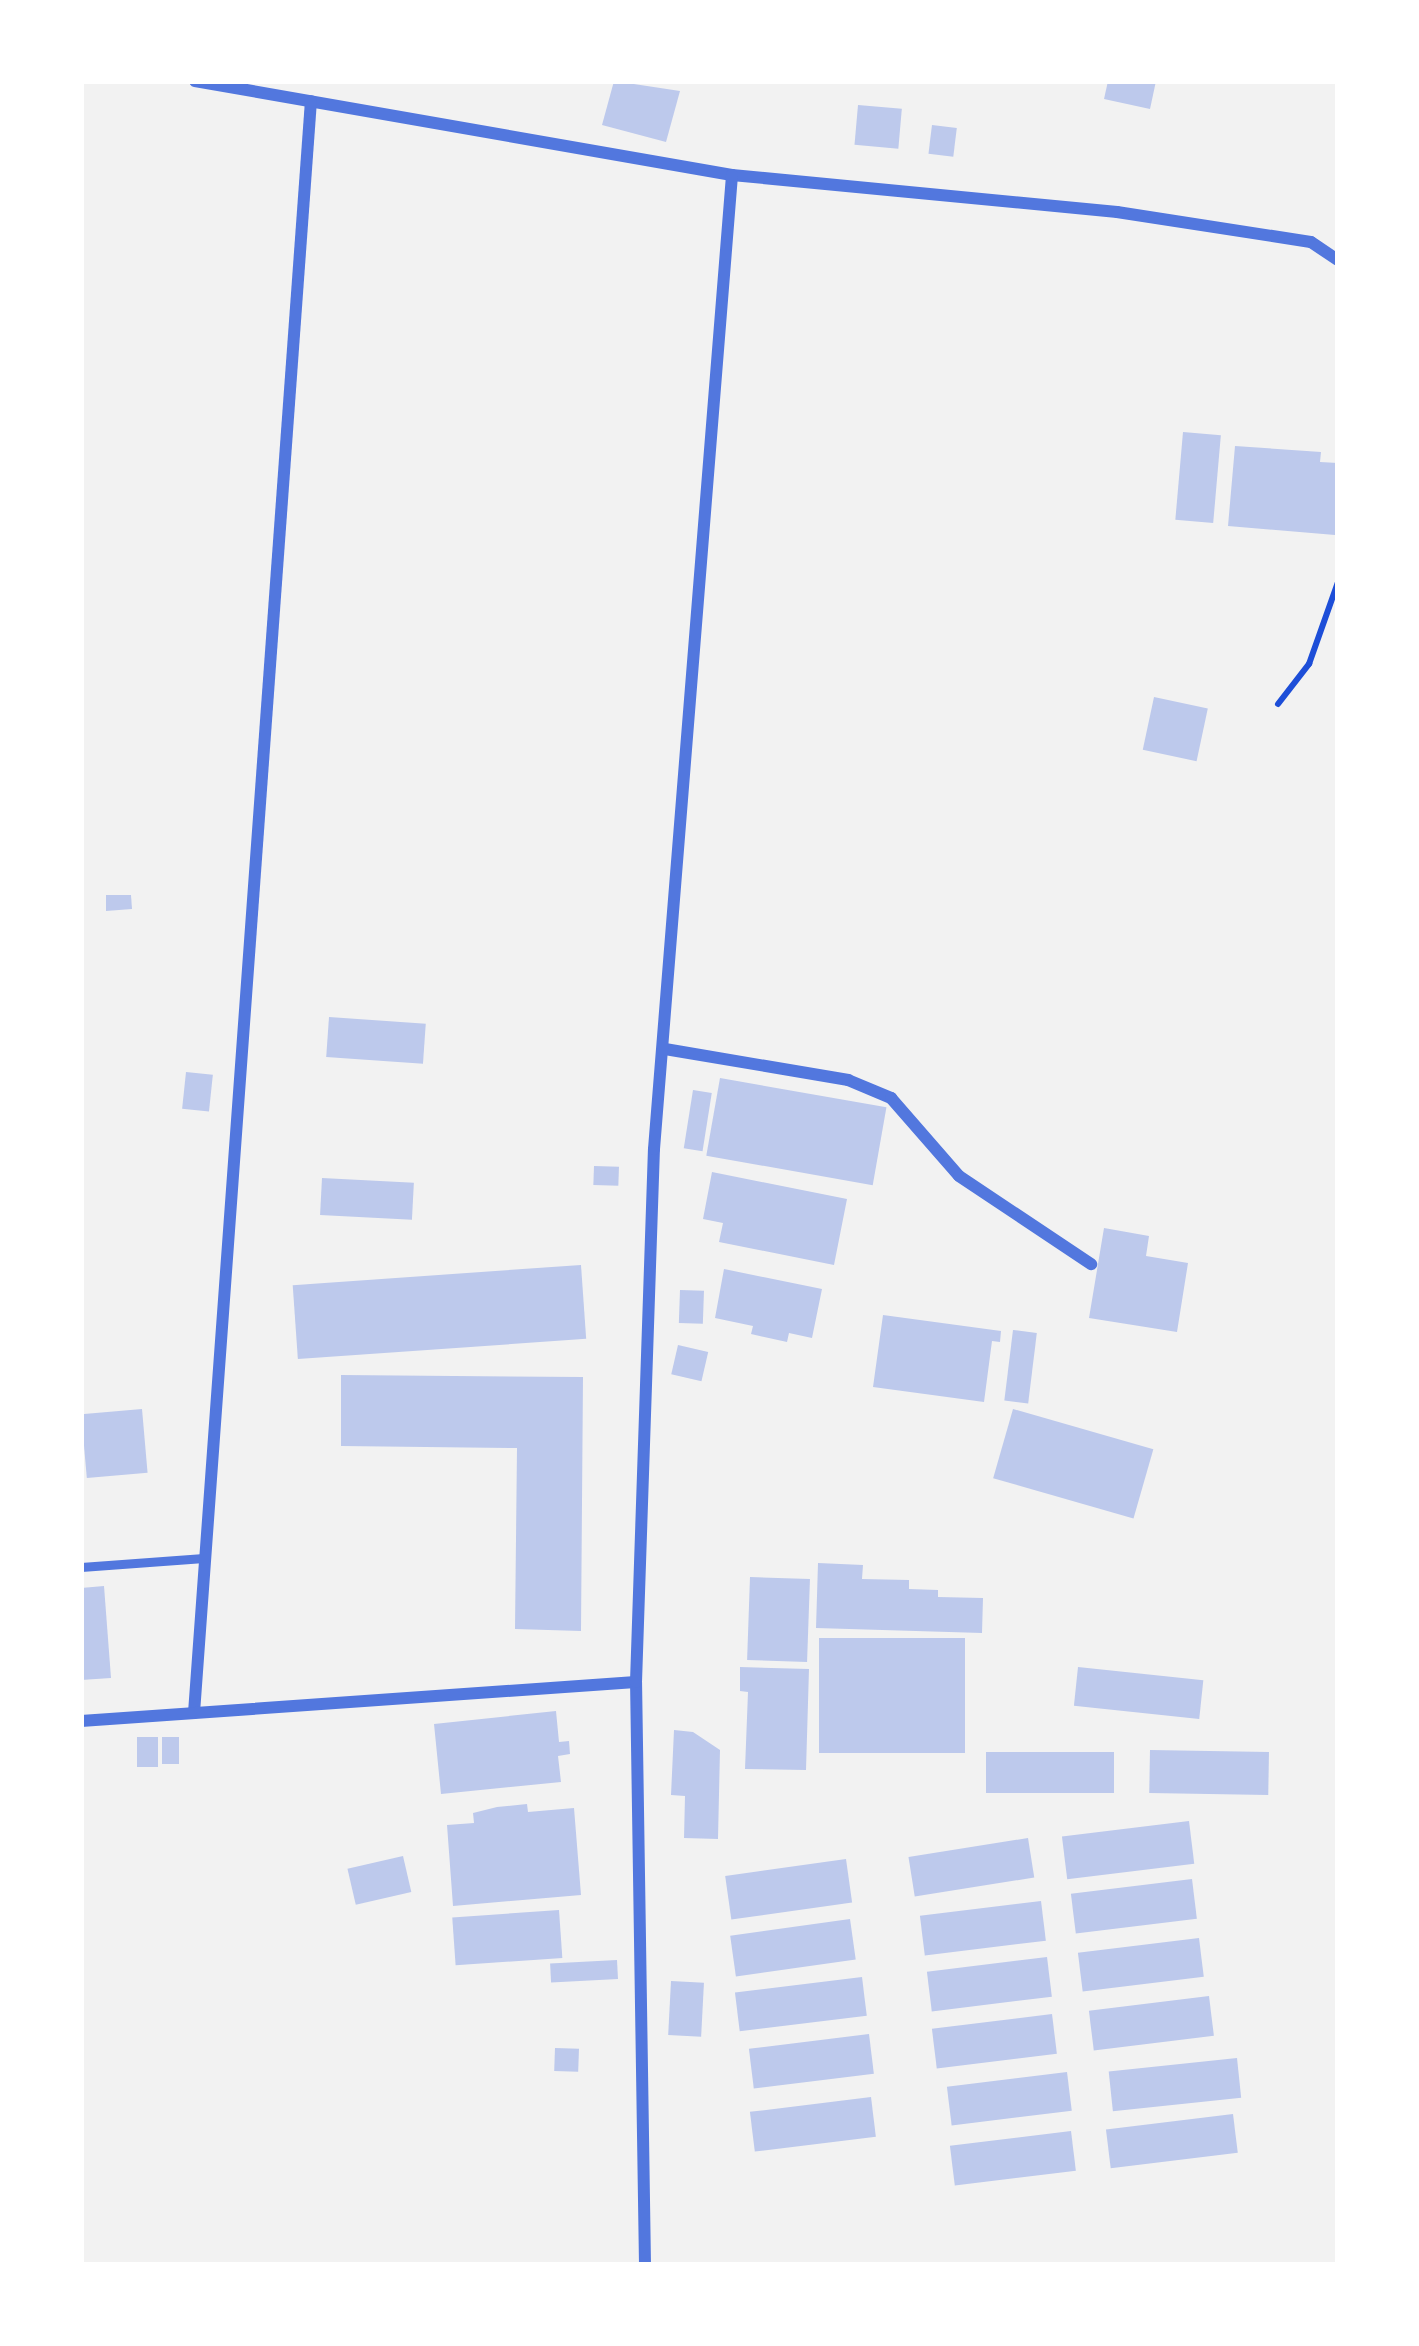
<!DOCTYPE html>
<html>
<head>
<meta charset="utf-8">
<style>
	body { margin:0 }
	#map { position:relative; width:1419px; height:2346px; overflow:hidden; background:#f2f2f2; font-family:"Zilla Slab",serif }
	div>[style] { position:absolute }
	[style*='--x'] { left:calc(var(--x)*1px); top:calc(var(--y)*1px); width:calc(var(--w)*1px); rotate:calc(var(--a)*1deg) }
	.building>* { inset:0; background:#bdc9ec; transform-origin:0 0 }
	.path>* { height:6px; margin:-3px; padding:0 3px; transform-origin:3px; border-radius:3px; background:#1d4ed8 }
	.service>* { height:9px; margin:-4.5px; padding:0 4.5px; transform-origin:4.5px; border-radius:4.5px; background:#5277de }
	.minor>* { height:12px; margin:-6px; padding:0 6px; transform-origin:6px; border-radius:6px; background:#5277de }
	span { translate:-50% -50%; white-space:nowrap; text-align:center; line-height:1.15; -webkit-text-stroke:9px #fff; paint-order:stroke }
	.frame { position:absolute; inset:0; border:84px solid #fff; pointer-events:none }
</style>
</head>
<body>
<div id="map">
	<div class="building">
		<div style="clip-path:polygon(614px 81px,680px 91px,666px 142px,602px 125px)"></div>
		<div style="clip-path:polygon(1108px 81px,1156px 81px,1150px 109px,1104px 99px)"></div>
		<div style="left:858px;top:105px;width:44px;height:40px;rotate:5deg"></div>
		<div style="left:932px;top:125px;width:25px;height:29px;rotate:7deg"></div>
		<div style="left:1183px;top:432px;width:38px;height:88px;rotate:5deg"></div>
		<div style="clip-path:polygon(1235px 446px,1321px 452px,1320px 462px,1338px 463px,1335px 535px,1228px 526px)"></div>
		<div style="left:1154px;top:697px;width:55px;height:54px;rotate:12deg"></div>
		<div style="clip-path:polygon(106px 895px,131px 895px,132px 909px,106px 911px)"></div>
		<div style="left:329px;top:1017px;width:97px;height:40px;rotate:4deg"></div>
		<div style="left:186px;top:1072px;width:27px;height:37px;rotate:6deg"></div>
		<div style="left:720px;top:1078px;width:169px;height:79px;rotate:10deg"></div>
		<div style="left:693px;top:1090px;width:19px;height:59px;rotate:9deg"></div>
		<div style="left:594px;top:1166px;width:25px;height:19px;rotate:2deg"></div>
		<div style="clip-path:polygon(712px 1172px,847px 1199px,834px 1265px,719px 1242px,723px 1223px,703px 1219px)"></div>
		<div style="left:322px;top:1178px;width:92px;height:37px;rotate:3deg"></div>
		<div style="clip-path:polygon(1104px 1228px,1149px 1236px,1146px 1256px,1188px 1263px,1177px 1332px,1089px 1318px)"></div>
		<div style="left:581px;top:1265px;width:74px;height:289px;rotate:86deg"></div>
		<div style="clip-path:polygon(724px 1269px,822px 1289px,812px 1338px,789px 1333px,787px 1342px,751px 1334px,753px 1326px,715px 1318px)"></div>
		<div style="left:680px;top:1290px;width:24px;height:33px;rotate:2deg"></div>
		<div style="clip-path:polygon(883px 1315px,1001px 1331px,1000px 1342px,992px 1341px,984px 1402px,873px 1387px)"></div>
		<div style="left:1013px;top:1330px;width:24px;height:71px;rotate:7deg"></div>
		<div style="left:678px;top:1345px;width:31px;height:30px;rotate:13deg"></div>
		<div style="clip-path:polygon(341px 1375px,583px 1377px,581px 1631px,515px 1629px,517px 1448px,341px 1446px)"></div>
		<div style="left:142px;top:1409px;width:64px;height:61px;rotate:85deg"></div>
		<div style="left:1013px;top:1409px;width:146px;height:72px;rotate:16deg"></div>
		<div style="clip-path:polygon(818px 1563px,863px 1565px,862px 1579px,909px 1580px,909px 1589px,938px 1590px,938px 1597px,983px 1598px,982px 1633px,816px 1628px)"></div>
		<div style="left:750px;top:1577px;width:60px;height:83px;rotate:2deg"></div>
		<div style="clip-path:polygon(104px 1586px,111px 1678px,81px 1680px,81px 1588px)"></div>
		<div style="left:819px;top:1638px;width:146px;height:115px"></div>
		<div style="clip-path:polygon(740px 1667px,809px 1669px,806px 1770px,745px 1769px,748px 1692px,740px 1691px)"></div>
		<div style="left:1078px;top:1667px;width:126px;height:39px;rotate:6deg"></div>
		<div style="clip-path:polygon(556px 1711px,559px 1742px,569px 1741px,570px 1754px,558px 1756px,561px 1782px,441px 1794px,434px 1724px)"></div>
		<div style="clip-path:polygon(674px 1730px,693px 1732px,720px 1750px,718px 1839px,684px 1838px,685px 1796px,671px 1795px)"></div>
		<div style="left:137px;top:1737px;width:21px;height:30px"></div>
		<div style="left:162px;top:1737px;width:17px;height:27px"></div>
		<div style="left:1150px;top:1750px;width:119px;height:43px;rotate:1deg"></div>
		<div style="left:986px;top:1752px;width:128px;height:41px"></div>
		<div style="clip-path:polygon(527px 1804px,528px 1812px,574px 1808px,581px 1895px,453px 1906px,447px 1825px,474px 1823px,473px 1813px,497px 1807px)"></div>
		<div style="left:1189px;top:1821px;width:43px;height:128px;rotate:83deg"></div>
		<div style="left:1028px;top:1838px;width:40px;height:121px;rotate:81deg"></div>
		<div style="left:403px;top:1856px;width:37px;height:57px;rotate:77deg"></div>
		<div style="left:846px;top:1859px;width:44px;height:122px;rotate:82deg"></div>
		<div style="left:1192px;top:1879px;width:40px;height:122px;rotate:83deg"></div>
		<div style="left:1041px;top:1901px;width:40px;height:122px;rotate:83deg"></div>
		<div style="left:559px;top:1910px;width:48px;height:107px;rotate:86deg"></div>
		<div style="left:850px;top:1919px;width:41px;height:121px;rotate:82deg"></div>
		<div style="left:1199px;top:1938px;width:39px;height:122px;rotate:83deg"></div>
		<div style="left:1047px;top:1957px;width:40px;height:121px;rotate:83deg"></div>
		<div style="left:617px;top:1960px;width:19px;height:67px;rotate:87deg"></div>
		<div style="left:862px;top:1977px;width:39px;height:128px;rotate:83deg"></div>
		<div style="left:671px;top:1981px;width:33px;height:54px;rotate:3deg"></div>
		<div style="left:1209px;top:1996px;width:40px;height:121px;rotate:83deg"></div>
		<div style="left:1052px;top:2014px;width:40px;height:121px;rotate:83deg"></div>
		<div style="left:869px;top:2034px;width:40px;height:121px;rotate:83deg"></div>
		<div style="left:555px;top:2048px;width:24px;height:23px;rotate:2deg"></div>
		<div style="left:1237px;top:2058px;width:40px;height:129px;rotate:84deg"></div>
		<div style="left:1067px;top:2072px;width:39px;height:121px;rotate:83deg"></div>
		<div style="left:871px;top:2097px;width:40px;height:122px;rotate:83deg"></div>
		<div style="left:1233px;top:2114px;width:39px;height:128px;rotate:83deg"></div>
		<div style="left:1071px;top:2131px;width:40px;height:122px;rotate:83deg"></div>
	</div>
	<div class="path">
		<div style="--x:1278;--y:704;--w:51;--a:-52.2"></div>
		<div style="--x:1309;--y:664;--w:87;--a:-70.5"></div>
	</div>
	<div class="service">
		<div style="--x:81;--y:1567;--w:123;--a:-4.2"></div>
	</div>
	<div class="minor">
		<div style="--x:195;--y:81;--w:545;--a:9.93"></div>
		<div style="--x:732;--y:175;--w:387;--a:5.5"></div>
		<div style="--x:1117;--y:212;--w:196;--a:8.8"></div>
		<div style="--x:1311;--y:242;--w:32;--a:34"></div>
		<div style="--x:665;--y:1049;--w:186;--a:9.6"></div>
		<div style="--x:848;--y:1080;--w:47;--a:22.7"></div>
		<div style="--x:891;--y:1098;--w:103;--a:48.9"></div>
		<div style="--x:959;--y:1176;--w:159;--a:33.7"></div>
		<div style="--x:194;--y:1713;--w:1616;--a:-85.85"></div>
		<div style="--x:81;--y:1721;--w:556;--a:-4.02"></div>
		<div style="--x:645;--y:2265;--w:583;--a:-90.88"></div>
		<div style="--x:636;--y:1682;--w:533;--a:-88.07"></div>
		<div style="--x:654;--y:1149;--w:977;--a:-85.42"></div>
	</div>
	<div class="frame"></div>
</div>
</body>
</html>
